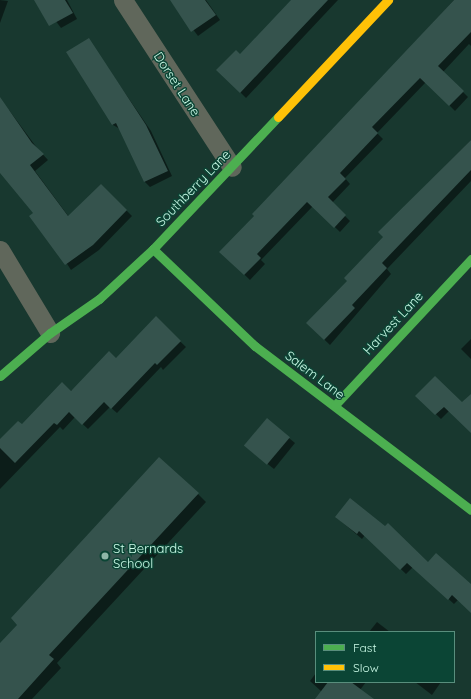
<!DOCTYPE html>
<html>
<head>
<meta charset="utf-8">
<style>
	body { margin:0 }
	#map { position:relative; width:471px; height:699px; overflow:hidden; background:#18382f; font-family:Quicksand,sans-serif }
	div>[style] { position:absolute }
	[style*='--x'] { left:calc(var(--x)*1px); top:calc(var(--y)*1px); width:calc(var(--w)*1px); rotate:calc(var(--a)*1deg) }
	.shadow>* { inset:0; background:#0007 }
	.building>* { inset:0; background:#35534d; transform-origin:0 0 }
	.street>* { height:19px; margin:-9.5px; padding:0 9.5px; transform-origin:9.5px; border-radius:9.5px; background:#60675b }
	.fast>* { height:9px; margin:-4.5px; padding:0 4.5px; transform-origin:4.5px; border-radius:4.5px; background:#4caf50 }
	.slow>* { height:9px; margin:-4.5px; padding:0 4.5px; transform-origin:4.5px; border-radius:4.5px; background:#ffc107 }
	.dots>* { width:11px; height:11px; translate:-50% -50%; box-sizing:border-box; border:2px solid #0b4535; border-radius:50% }
	span { translate:-50% -50%; white-space:nowrap; text-align:center; line-height:1.15; -webkit-text-stroke:3px #0b4535; paint-order:stroke }
	.street-label { font-size:13px; color:#cdfce9 }
	.poi-label { font-size:13px; color:#cdfce9 }
	.left { translate:0 -50%; text-align:left }
	.legend { position:absolute; left:315px; top:631px; width:140px; height:52px; box-sizing:border-box; background:#0b4535; border:1px solid #598e7d; margin:0; padding:5px 7px; list-style:none; font-size:12px; color:#cdfce9 }
	.legend li { display:flex; align-items:center; gap:8px; height:20px }
	.legend b { width:20px; border:1px solid #598e7d }
</style>
</head>
<body>
<div id="map">
	<div class="shadow">
		<div style="clip-path:polygon(0 0,8px 1px,0 23px)"></div>
		<div style="clip-path:polygon(40px 0,67px 0,77px 19px,61px 28px)"></div>
		<div style="clip-path:polygon(171px 0,206px 0,220px 20px,198px 36px)"></div>
		<div style="clip-path:polygon(292px 0,338px 0,246px 98px,218px 70px,240px 55px)"></div>
		<div style="clip-path:polygon(454px 0,471px 0,471px 46px,469px 44px,443px 72px,468px 97px,455px 111px,426px 82px,377px 133px,383px 139px,345px 178px,350px 184px,332px 203px,350px 221px,340px 232px,313px 206px,261px 260px,265px 264px,250px 280px,221px 252px)"></div>
		<div style="clip-path:polygon(88px 39px,151px 131px,172px 176px,150px 187px,144px 181px,120px 129px,113px 125px,67px 53px)"></div>
		<div style="clip-path:polygon(9px 110px,37px 148px,48px 160px,35px 171px,69px 217px,101px 185px,132px 216px,99px 250px,71px 270px,34px 213px,0 171px,0 114px)"></div>
		<div style="clip-path:polygon(471px 140px,471px 181px,387px 269px,391px 274px,330px 345px,307px 323px,348px 281px,384px 237px,379px 232px)"></div>
		<div style="clip-path:polygon(156px 318px,186px 347px,163px 370px,161px 367px,117px 413px,110px 407px,88px 429px,75px 417px,63px 430px,60px 427px,0 489px,0 441px,116px 359px)"></div>
		<div style="clip-path:polygon(471px 339px,471px 359px,461px 349px)"></div>
		<div style="clip-path:polygon(471px 395px,471px 432px,449px 411px,441px 419px,417px 396px,462px 404px)"></div>
		<div style="clip-path:polygon(267px 420px,295px 443px,274px 469px,251px 451px)"></div>
		<div style="clip-path:polygon(198px 494px,206px 502px,57px 663px,61px 668px,32px 699px,0 699px,0 645px)"></div>
		<div style="clip-path:polygon(336px 517px,471px 585px,471px 612px,458px 600px,454px 604px,413px 567px,406px 574px,365px 535px,362px 539px)"></div>
		<div style="clip-path:polygon(377px 622px,390px 632px,369px 632px)"></div>
		<div style="clip-path:polygon(316px 673px,316px 682px,366px 682px,360px 690px,372px 699px,316px 699px,322px 692px,310px 681px)"></div>
		<div style="clip-path:polygon(415px 682px,441px 682px,432px 695px)"></div>
	</div>
	<div class="building">
		<div style="clip-path:polygon(34px 0,65px 0,73px 13px,49px 26px)"></div>
		<div style="clip-path:polygon(170px 0,205px 0,216px 15px,191px 32px)"></div>
		<div style="clip-path:polygon(291px 0,328px 0,240px 93px,216px 70px,236px 50px,240px 54px)"></div>
		<div style="clip-path:polygon(454px 0,471px 0,471px 32px,438px 66px,464px 91px,449px 106px,420px 78px,372px 127px,378px 133px,340px 173px,346px 179px,328px 197px,346px 215px,334px 228px,307px 202px,257px 254px,261px 258px,244px 275px,219px 252px,254px 216px,252px 214px)"></div>
		<div style="clip-path:polygon(89px 38px,146px 125px,168px 171px,144px 182px,116px 123px,112px 125px,66px 52px)"></div>
		<div style="clip-path:polygon(0 97px,32px 143px,44px 154px,30px 165px,68px 216px,101px 184px,127px 210px,93px 245px,65px 265px,29px 216px,33px 213px,0 173px)"></div>
		<div style="clip-path:polygon(471px 140px,471px 170px,382px 263px,387px 268px,352px 305px,355px 308px,324px 340px,306px 323px,347px 281px,344px 278px,383px 237px,378px 232px)"></div>
		<div style="clip-path:polygon(156px 316px,181px 341px,157px 365px,155px 363px,111px 409px,104px 402px,82px 425px,69px 412px,57px 425px,54px 423px,15px 463px,0 448px,0 439px,18px 421px,22px 424px,62px 382px,71px 391px,109px 351px,116px 358px)"></div>
		<div style="clip-path:polygon(435px 376px,462px 402px,471px 394px,471px 433px,444px 407px,435px 415px,415px 396px)"></div>
		<div style="left:267px;top:418px;width:30px;height:36px;rotate:40deg"></div>
		<div style="clip-path:polygon(159px 457px,199px 493px,49px 655px,54px 659px,18px 699px,0 699px,0 643px,17px 625px,11px 618px)"></div>
		<div style="clip-path:polygon(350px 498px,385px 526px,388px 523px,428px 562px,436px 553px,471px 584px,471px 613px,452px 595px,448px 600px,407px 563px,400px 570px,359px 531px,357px 534px,335px 517px)"></div>
		<div style="clip-path:polygon(328px 682px,351px 682px,374px 699px,315px 699px)"></div>
	</div>
	<div class="street">
		<div style="--x:123;--y:0;--w:199;--a:56.9"></div>
		<div style="--x:0;--y:250;--w:97;--a:58.9"></div>
	</div>
	<div class="fast">
		<div style="--x:153;--y:249;--w:141;--a:43.6"></div>
		<div style="--x:255;--y:346;--w:271;--a:37.2"></div>
		<div style="--x:0;--y:376;--w:66;--a:-40.7"></div>
		<div style="--x:50;--y:333;--w:60;--a:-34.8"></div>
		<div style="--x:99;--y:299;--w:74;--a:-42.8"></div>
		<div style="--x:153;--y:249;--w:182;--a:-46.6"></div>
		<div style="--x:335;--y:405;--w:200;--a:-47"></div>
	</div>
	<div class="slow">
		<div style="--x:278;--y:117;--w:161;--a:-46.8"></div>
	</div>
	<div class="dots">
		<div style="left:105px;top:556px;background:#8eb7a8"></div>
	</div>
	<div class="street-label">
		<span style="left:177px;top:84px;rotate:57deg">Dorset Lane</span>
		<span style="left:193px;top:188px;rotate:-46deg">Southberry Lane</span>
		<span style="left:393px;top:323px;rotate:-47deg">Harvest Lane</span>
		<span style="left:315px;top:375px;rotate:37deg">Salem Lane</span>
	</div>
	<div class="poi-label">
		<span class="left" style="left:113px;top:556px">St Bernards<br>School</span>
	</div>
	<ul class="legend">
	<li><b style="height:5px;background:#4caf50"></b>Fast</li>
	<li><b style="height:5px;background:#ffc107"></b>Slow</li>
	</ul>
</div>
</body>
</html>
